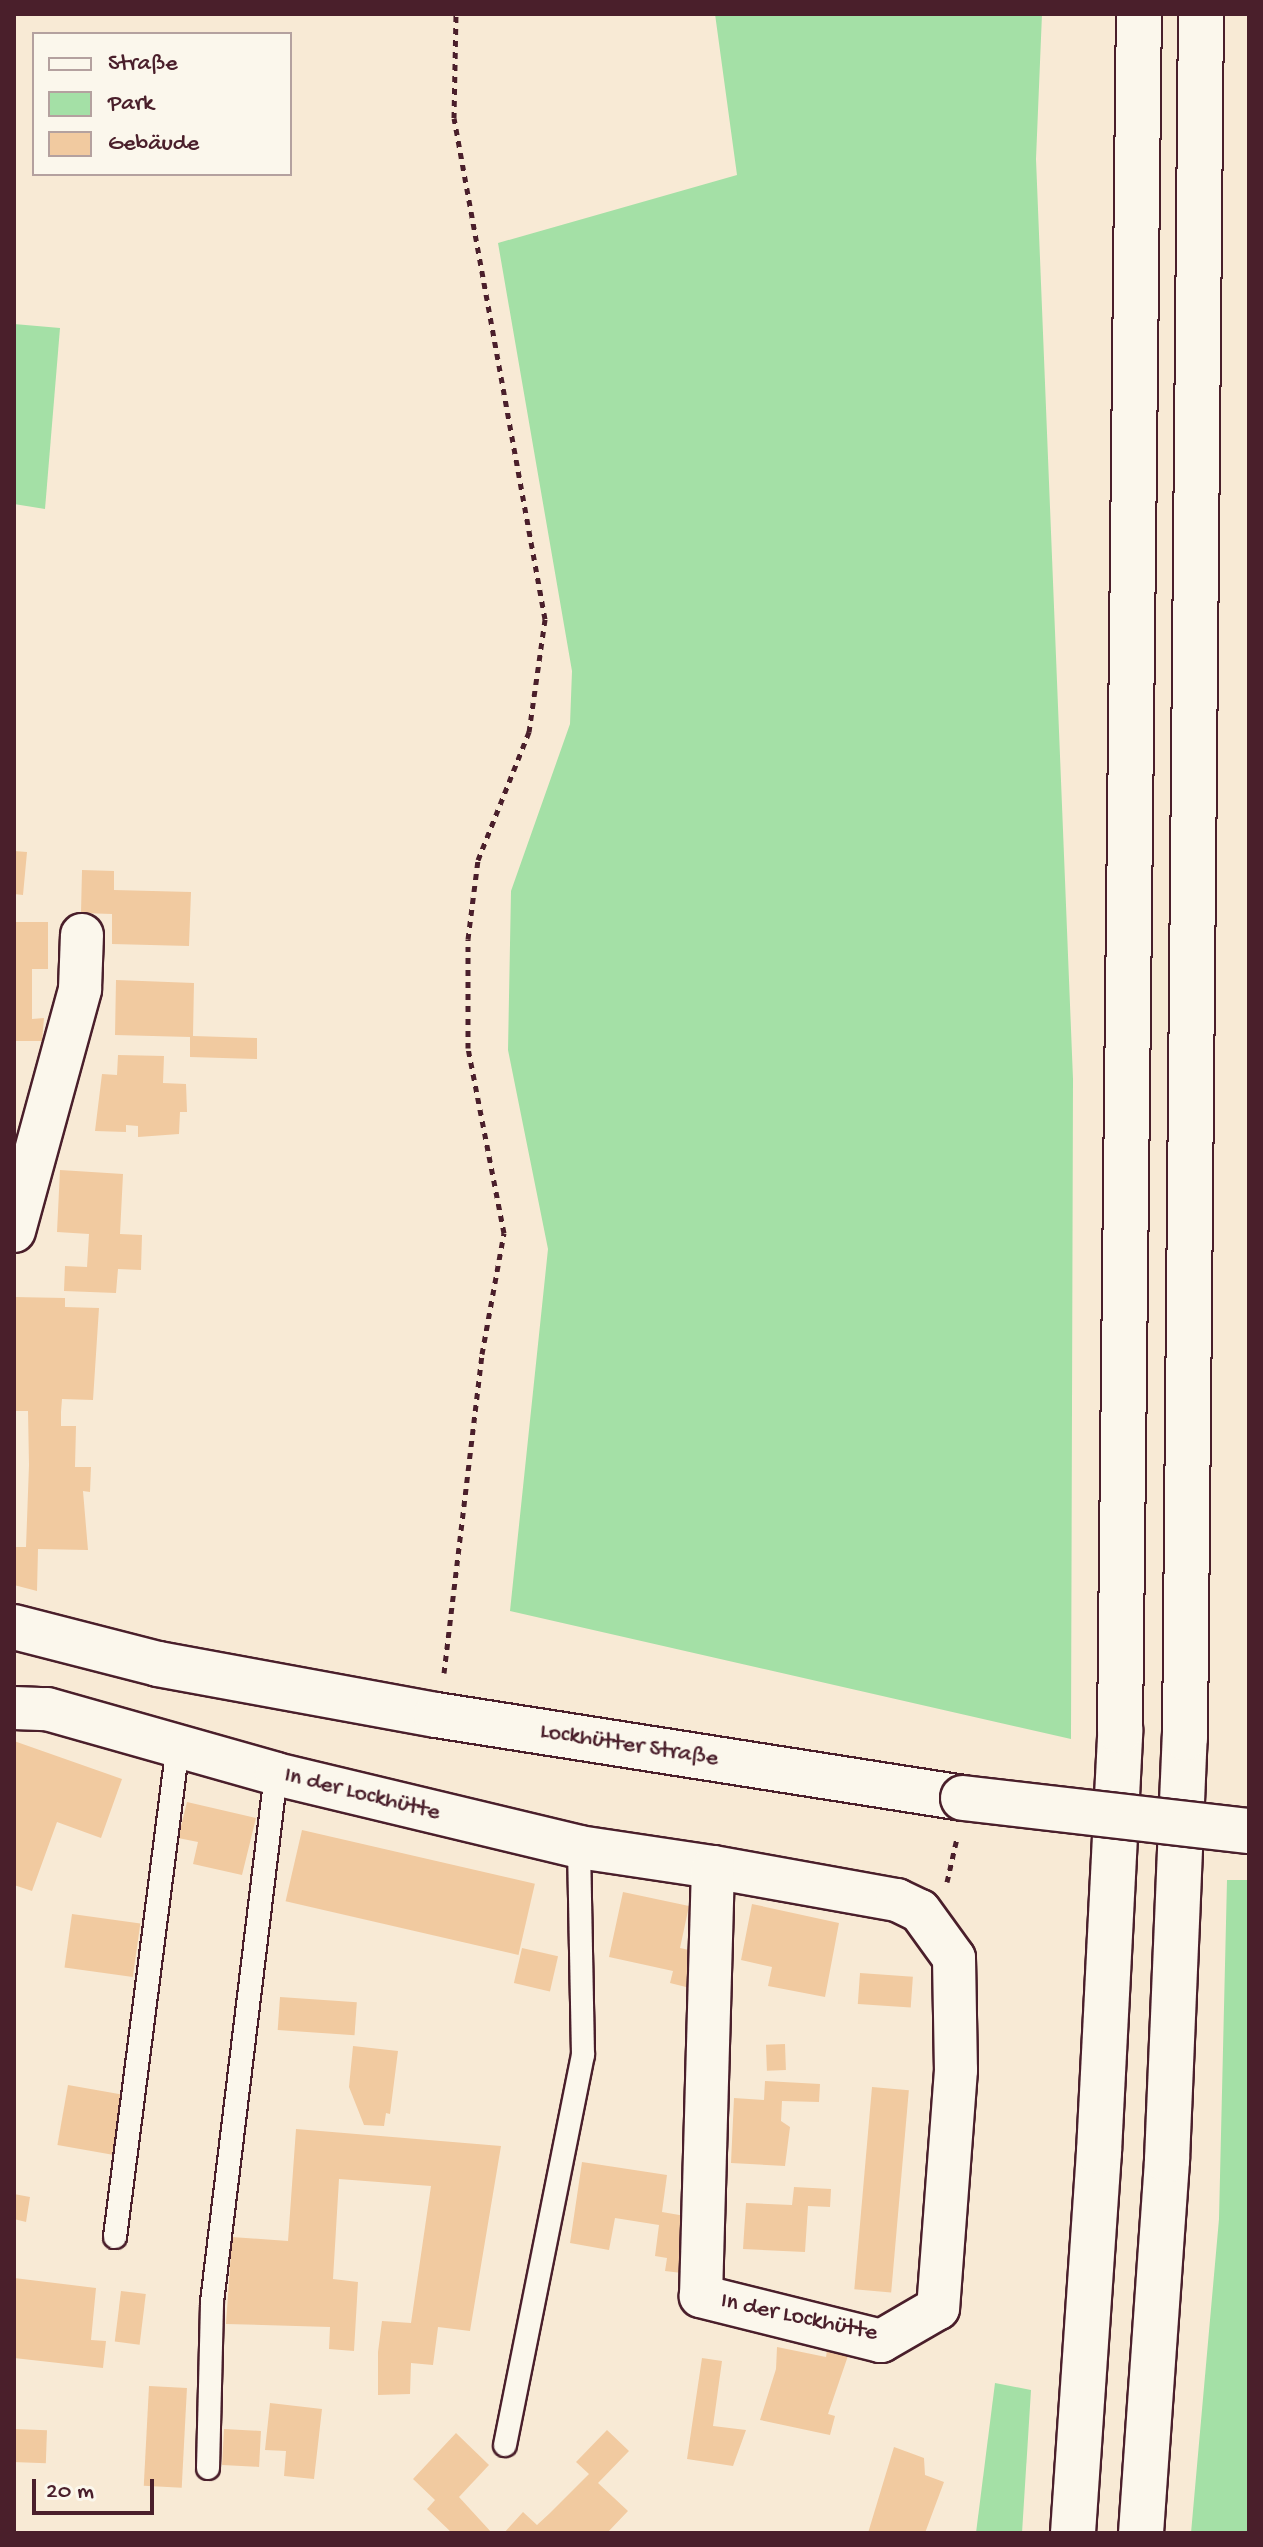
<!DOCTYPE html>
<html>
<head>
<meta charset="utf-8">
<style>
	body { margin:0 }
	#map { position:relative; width:1263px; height:2547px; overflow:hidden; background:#f8ead5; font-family:"Gochi Hand",sans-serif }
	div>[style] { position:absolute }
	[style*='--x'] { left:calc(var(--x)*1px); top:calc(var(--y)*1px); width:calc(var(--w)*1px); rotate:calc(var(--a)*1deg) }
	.green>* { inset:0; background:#a4e0a6 }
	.building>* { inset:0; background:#f1caa0; transform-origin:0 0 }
	.path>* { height:5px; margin-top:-2.5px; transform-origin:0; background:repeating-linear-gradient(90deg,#4a1f2b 0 6px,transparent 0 12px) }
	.roads { filter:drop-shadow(2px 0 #4a1f2b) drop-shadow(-2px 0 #4a1f2b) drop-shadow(0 2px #4a1f2b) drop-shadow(0 -2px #4a1f2b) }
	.lane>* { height:22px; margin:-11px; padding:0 11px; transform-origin:11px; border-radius:11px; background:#fbf7ec }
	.street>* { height:42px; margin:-21px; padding:0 21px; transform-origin:21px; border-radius:21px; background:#fbf7ec }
	.secondary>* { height:44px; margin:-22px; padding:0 22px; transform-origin:22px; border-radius:22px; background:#fbf7ec }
	.highway>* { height:44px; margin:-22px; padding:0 22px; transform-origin:22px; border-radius:22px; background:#fbf7ec }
	.bridges { filter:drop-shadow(2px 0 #4a1f2b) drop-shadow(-2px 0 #4a1f2b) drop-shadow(0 2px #4a1f2b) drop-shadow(0 -2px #4a1f2b) }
	.secondary-bridge>* { height:44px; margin:-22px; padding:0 22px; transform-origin:22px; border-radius:22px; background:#fbf7ec }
	span { translate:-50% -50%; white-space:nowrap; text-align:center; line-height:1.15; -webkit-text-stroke:6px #fbf7ec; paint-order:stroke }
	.street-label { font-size:24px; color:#4a1f2b }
	.frame { position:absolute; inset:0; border:16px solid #4a1f2b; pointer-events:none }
	.legend { position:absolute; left:32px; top:32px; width:260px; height:144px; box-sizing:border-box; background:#fbf7ec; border:2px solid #b4a19f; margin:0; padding:10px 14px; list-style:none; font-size:24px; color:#4a1f2b }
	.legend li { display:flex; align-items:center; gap:16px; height:40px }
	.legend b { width:40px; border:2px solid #b4a19f }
	.scale { position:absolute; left:32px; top:2479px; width:122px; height:36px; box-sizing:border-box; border:4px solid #4a1f2b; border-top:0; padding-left:10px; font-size:24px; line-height:28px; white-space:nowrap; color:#4a1f2b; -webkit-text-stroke:6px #fbf7ec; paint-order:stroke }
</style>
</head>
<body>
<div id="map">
	<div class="green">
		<div style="clip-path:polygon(715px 14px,1042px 14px,1036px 159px,1073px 1079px,1071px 1739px,510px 1611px,548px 1249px,508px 1050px,511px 891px,570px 724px,572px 671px,498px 243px,737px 175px)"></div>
		<div style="clip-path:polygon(14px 324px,60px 328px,45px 509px,14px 504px)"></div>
		<div style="clip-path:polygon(1227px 1880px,1249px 1880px,1249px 2533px,1191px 2533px,1219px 2219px)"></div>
		<div style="clip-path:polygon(995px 2383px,1031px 2390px,1022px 2533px,976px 2533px)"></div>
	</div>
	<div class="building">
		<div style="clip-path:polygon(14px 851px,27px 852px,23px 895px,14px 894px)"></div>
		<div style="clip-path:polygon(82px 870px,114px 871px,114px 890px,191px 892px,189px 946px,112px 944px,112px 914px,81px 913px)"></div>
		<div style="clip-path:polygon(14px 922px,48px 922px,48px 969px,32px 969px,32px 1019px,44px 1018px,42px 1041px,14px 1041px)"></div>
		<div style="clip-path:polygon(116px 980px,194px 983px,193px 1036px,257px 1038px,257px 1059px,190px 1057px,190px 1037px,115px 1035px)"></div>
		<div style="clip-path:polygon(118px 1055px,164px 1056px,163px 1083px,186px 1084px,187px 1112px,180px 1112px,179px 1134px,138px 1137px,138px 1126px,126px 1125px,126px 1132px,95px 1131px,102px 1074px,117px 1075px)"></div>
		<div style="clip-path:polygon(60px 1170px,123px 1174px,120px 1234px,142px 1235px,141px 1270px,118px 1269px,116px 1293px,64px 1291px,65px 1266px,87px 1267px,89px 1234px,57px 1232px)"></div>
		<div style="clip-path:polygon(14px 1297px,65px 1298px,65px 1307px,99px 1308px,93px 1400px,62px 1399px,61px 1412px,61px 1426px,76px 1426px,75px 1467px,91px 1467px,90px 1492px,83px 1491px,88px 1550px,38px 1549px,37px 1591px,14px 1585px,14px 1547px,26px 1547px,29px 1465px,28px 1411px,14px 1411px)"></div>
		<div style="clip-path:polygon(14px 1741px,122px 1779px,101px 1838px,57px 1822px,32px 1891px,14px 1885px)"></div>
		<div style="clip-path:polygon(187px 1802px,256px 1818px,242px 1875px,193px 1864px,198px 1842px,178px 1838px)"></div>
		<div style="left:302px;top:1830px;width:239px;height:73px;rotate:13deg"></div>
		<div style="clip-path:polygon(623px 1892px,689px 1906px,680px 1948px,698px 1952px,690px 1988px,670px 1983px,673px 1971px,609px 1957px)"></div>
		<div style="clip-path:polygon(752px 1904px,839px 1923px,825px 1997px,768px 1986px,772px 1967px,741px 1960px)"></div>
		<div style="left:72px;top:1914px;width:69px;height:54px;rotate:8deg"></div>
		<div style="left:522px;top:1948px;width:37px;height:36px;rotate:13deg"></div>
		<div style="left:860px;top:1973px;width:53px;height:31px;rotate:4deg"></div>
		<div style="left:280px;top:1997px;width:77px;height:33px;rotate:4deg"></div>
		<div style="left:785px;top:2044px;width:26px;height:19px;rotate:88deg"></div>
		<div style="clip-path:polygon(353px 2046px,398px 2051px,390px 2114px,386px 2113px,384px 2126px,364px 2125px,349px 2087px)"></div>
		<div style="clip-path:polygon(765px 2081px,820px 2084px,819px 2102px,782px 2101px,781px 2121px,790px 2127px,785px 2166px,731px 2163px,734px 2098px,764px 2100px)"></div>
		<div style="left:68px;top:2085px;width:56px;height:61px;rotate:10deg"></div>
		<div style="left:872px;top:2087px;width:37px;height:203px;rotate:5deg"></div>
		<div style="clip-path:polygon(296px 2129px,501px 2146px,470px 2331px,438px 2327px,433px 2365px,411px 2363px,410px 2394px,378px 2395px,378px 2352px,382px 2321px,411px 2323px,431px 2186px,339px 2179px,333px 2279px,358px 2282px,354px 2351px,329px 2349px,330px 2327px,226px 2324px,232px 2237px,288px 2241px)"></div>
		<div style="clip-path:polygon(582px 2162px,667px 2175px,662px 2212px,691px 2217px,682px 2273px,665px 2271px,667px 2258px,655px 2256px,659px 2225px,615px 2218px,609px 2250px,570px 2243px)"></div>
		<div style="clip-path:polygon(794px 2187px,831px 2189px,830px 2207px,808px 2206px,805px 2252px,743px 2249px,746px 2203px,792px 2205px)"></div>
		<div style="clip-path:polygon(14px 2194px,30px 2197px,26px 2222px,14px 2219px)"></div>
		<div style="clip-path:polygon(14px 2278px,96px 2288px,91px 2340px,106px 2341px,103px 2368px,14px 2358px)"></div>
		<div style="left:121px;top:2291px;width:25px;height:51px;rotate:7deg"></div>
		<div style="clip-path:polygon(828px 2344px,850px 2350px,828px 2414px,835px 2416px,830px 2435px,760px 2420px,776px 2369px,777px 2347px,826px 2357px)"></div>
		<div style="clip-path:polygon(702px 2358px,722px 2361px,713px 2426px,746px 2430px,733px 2466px,687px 2459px)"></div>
		<div style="left:149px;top:2386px;width:38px;height:100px;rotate:3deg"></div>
		<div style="clip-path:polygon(270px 2403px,322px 2409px,314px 2479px,284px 2476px,286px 2451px,265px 2450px)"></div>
		<div style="left:14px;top:2429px;width:33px;height:33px;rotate:2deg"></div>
		<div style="left:224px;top:2429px;width:37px;height:36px;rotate:3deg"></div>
		<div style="clip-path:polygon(607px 2430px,629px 2451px,598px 2483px,628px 2511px,607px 2533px,504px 2533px,523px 2512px,537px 2525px,550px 2513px,589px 2474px,576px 2462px)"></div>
		<div style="clip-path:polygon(456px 2433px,489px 2465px,459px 2497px,492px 2533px,452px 2533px,427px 2509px,435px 2500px,413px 2479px)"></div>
		<div style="clip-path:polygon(894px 2447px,924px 2458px,925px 2475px,944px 2482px,925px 2533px,868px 2533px)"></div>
	</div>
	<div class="path">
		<div style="--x:444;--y:1673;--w:321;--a:-83.2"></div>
		<div style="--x:482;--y:1354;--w:123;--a:-79.7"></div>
		<div style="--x:504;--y:1233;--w:188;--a:-101"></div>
		<div style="--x:468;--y:1048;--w:109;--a:-90"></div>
		<div style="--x:468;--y:939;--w:80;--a:-82.8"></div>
		<div style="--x:478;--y:860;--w:138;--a:-68.3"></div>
		<div style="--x:529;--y:732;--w:114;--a:-81.9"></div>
		<div style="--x:545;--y:619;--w:509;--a:-100.29"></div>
		<div style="--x:454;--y:118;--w:104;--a:-88.9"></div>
		<div style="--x:947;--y:1882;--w:45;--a:-77.2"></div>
	</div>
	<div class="roads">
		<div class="lane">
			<div style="--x:115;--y:2237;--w:495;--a:-82.7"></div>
			<div style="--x:505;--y:2445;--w:398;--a:-78.7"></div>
			<div style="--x:583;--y:2055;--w:208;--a:-91.1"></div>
			<div style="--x:208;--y:2468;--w:166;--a:-88.6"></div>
			<div style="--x:212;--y:2302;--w:532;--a:-83.09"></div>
		</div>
		<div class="street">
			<div style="--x:14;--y:1231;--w:251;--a:-74.7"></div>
			<div style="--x:80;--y:989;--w:54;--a:-87.9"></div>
			<div style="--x:14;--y:1708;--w:33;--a:2"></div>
			<div style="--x:47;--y:1709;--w:238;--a:15.8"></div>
			<div style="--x:276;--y:1774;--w:312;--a:13.5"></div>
			<div style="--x:579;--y:1847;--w:135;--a:8.5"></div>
			<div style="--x:713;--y:1867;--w:187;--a:10.2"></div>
			<div style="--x:897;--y:1900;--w:25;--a:26"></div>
			<div style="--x:920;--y:1911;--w:58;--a:54.1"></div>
			<div style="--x:954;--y:1958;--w:112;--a:89"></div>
			<div style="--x:956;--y:2070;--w:239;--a:94.3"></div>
			<div style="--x:938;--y:2308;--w:66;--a:149.9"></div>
			<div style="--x:881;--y:2341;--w:186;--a:-166"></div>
			<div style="--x:701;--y:2296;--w:429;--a:-88.4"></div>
		</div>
		<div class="secondary">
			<div style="--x:14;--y:1627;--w:149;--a:14.4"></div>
			<div style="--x:158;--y:1664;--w:283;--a:10.4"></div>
			<div style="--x:436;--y:1715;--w:533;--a:8.95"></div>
		</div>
		<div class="highway">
			<div style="--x:1073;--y:2533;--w:382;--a:-86.1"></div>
			<div style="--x:1099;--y:2152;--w:422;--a:-87.1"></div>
			<div style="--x:1120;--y:1731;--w:1717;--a:-89.37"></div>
			<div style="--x:1141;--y:2533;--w:374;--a:-86"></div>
			<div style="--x:1167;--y:2160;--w:422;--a:-87.6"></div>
			<div style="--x:1185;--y:1738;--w:1724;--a:-89.47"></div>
		</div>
	</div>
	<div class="bridges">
		<div class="secondary-bridge">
			<div style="--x:963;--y:1798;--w:288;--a:6.6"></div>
		</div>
	</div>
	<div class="street-label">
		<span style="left:629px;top:1746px;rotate:9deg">Lockhütter Straße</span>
		<span style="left:362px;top:1795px;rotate:14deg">In der Lockhütte</span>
		<span style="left:799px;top:2318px;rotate:12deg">In der Lockhütte</span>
	</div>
	<div class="frame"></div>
	<ul class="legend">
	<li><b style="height:10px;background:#fbf7ec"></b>Straße</li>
	<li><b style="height:22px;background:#a4e0a6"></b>Park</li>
	<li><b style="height:22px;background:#f1caa0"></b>Gebäude</li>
	</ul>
	<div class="scale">20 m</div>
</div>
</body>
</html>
